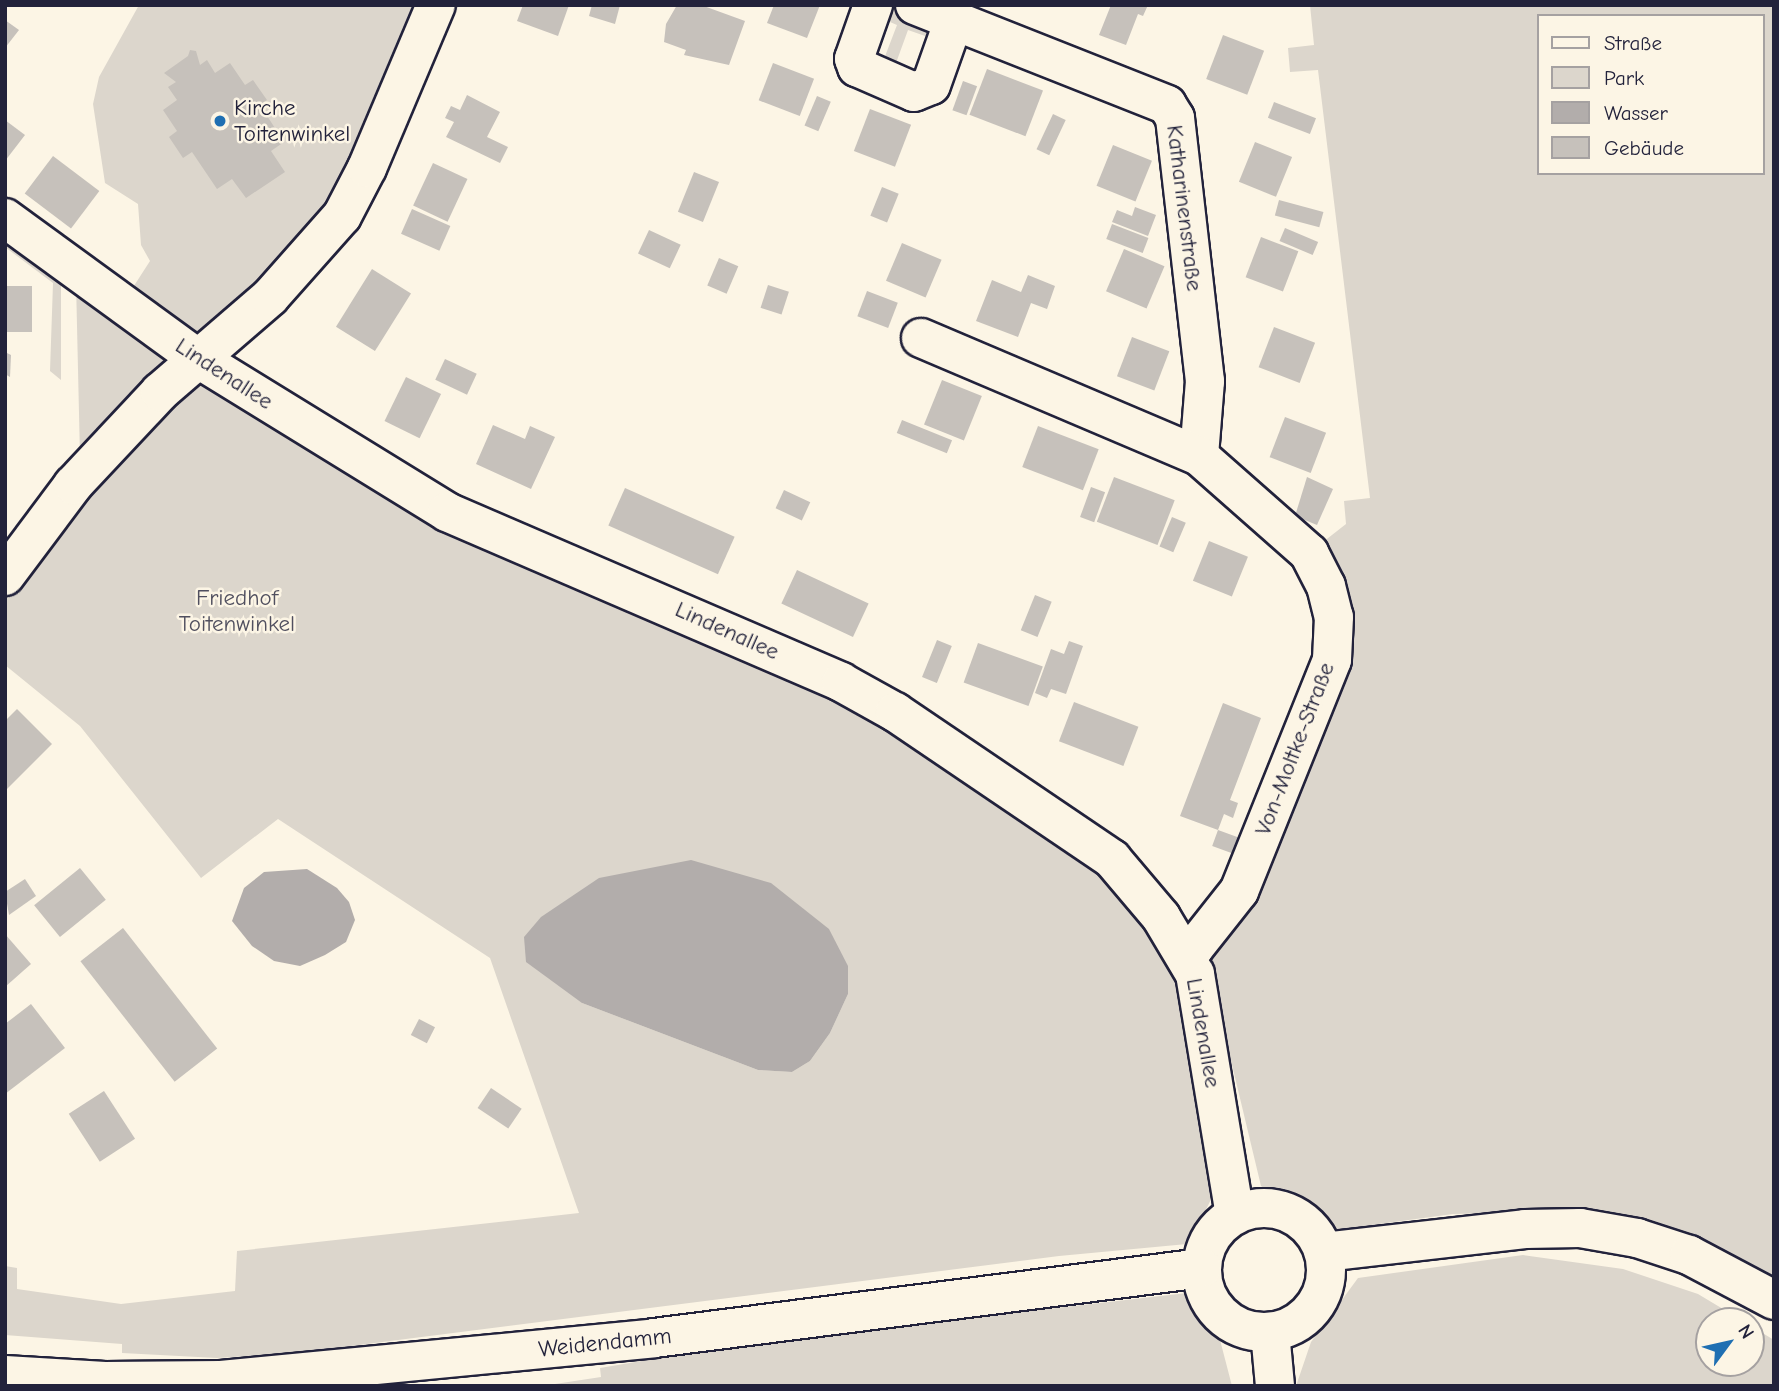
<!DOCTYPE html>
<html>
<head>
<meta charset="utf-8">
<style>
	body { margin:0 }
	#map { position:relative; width:1779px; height:1391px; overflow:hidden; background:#fcf5e5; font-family:"Comic Neue",sans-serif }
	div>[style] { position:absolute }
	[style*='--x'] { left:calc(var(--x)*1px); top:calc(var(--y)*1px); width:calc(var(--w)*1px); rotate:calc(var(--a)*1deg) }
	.green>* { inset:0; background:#dcd6cc }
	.water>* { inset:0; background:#b2adab }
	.building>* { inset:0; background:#c6c1bb; transform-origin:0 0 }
	.roads { filter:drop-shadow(2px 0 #22223b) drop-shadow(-2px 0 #22223b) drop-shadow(0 2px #22223b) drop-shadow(0 -2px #22223b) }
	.minor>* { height:38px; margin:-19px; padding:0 19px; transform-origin:19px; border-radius:19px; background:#fcf5e5 }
	.minor>.ring { margin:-19px; padding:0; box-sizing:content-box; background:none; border:38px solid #fcf5e5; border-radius:50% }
	.dots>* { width:19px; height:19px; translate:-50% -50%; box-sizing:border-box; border:4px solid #fcf5e5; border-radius:50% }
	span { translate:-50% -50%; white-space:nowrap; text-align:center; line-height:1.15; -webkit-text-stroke:5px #fcf5e5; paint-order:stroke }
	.poi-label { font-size:23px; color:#22223b }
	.left { translate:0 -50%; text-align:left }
	.street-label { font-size:23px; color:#22223b }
	.park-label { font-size:23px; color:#504f5f }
	.frame { position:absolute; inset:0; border:7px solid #22223b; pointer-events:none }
	.legend { position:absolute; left:1537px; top:14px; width:228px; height:161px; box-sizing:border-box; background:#fcf5e5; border:2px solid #a5a1a1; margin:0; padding:9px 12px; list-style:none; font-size:21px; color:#22223b }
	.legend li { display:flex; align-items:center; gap:14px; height:35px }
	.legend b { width:35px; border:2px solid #a5a1a1 }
	.north { position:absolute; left:1695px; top:1307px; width:70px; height:70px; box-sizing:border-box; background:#fcf5e5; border:2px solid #a5a1a1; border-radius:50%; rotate:57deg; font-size:19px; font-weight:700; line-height:28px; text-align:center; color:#22223b }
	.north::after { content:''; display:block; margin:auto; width:24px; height:32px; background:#1f6fb2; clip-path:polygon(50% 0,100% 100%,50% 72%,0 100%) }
</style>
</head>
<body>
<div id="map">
	<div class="green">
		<div style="clip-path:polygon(139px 5px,436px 5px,367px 168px,197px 358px,121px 306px,150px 261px,141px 245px,138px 204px,105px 183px,93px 104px,99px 77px)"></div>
		<div style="clip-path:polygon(evenodd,1310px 5px,1774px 5px,1774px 1283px,1545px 1212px,1453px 1214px,1327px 1231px,1261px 1186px,1211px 977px,1194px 948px,1332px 660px,1309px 553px,1346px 524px,1344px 501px,1370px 498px,1318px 70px,1290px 72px,1288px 48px,1314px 45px,1310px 5px,1539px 16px,1763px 16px,1763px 173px,1539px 173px,1539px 16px)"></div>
		<div style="clip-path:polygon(888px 9px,922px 22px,929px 31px,928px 37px,908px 30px,896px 63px,884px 59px,897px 25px,876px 16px)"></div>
		<div style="clip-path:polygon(5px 228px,61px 271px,61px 380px,50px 371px,53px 283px,5px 247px)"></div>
		<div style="clip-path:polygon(76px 282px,161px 348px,164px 359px,157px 378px,80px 457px)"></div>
		<div style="clip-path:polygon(evenodd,199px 383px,211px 385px,447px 512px,741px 635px,1112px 859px,1183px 950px,1214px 1193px,1193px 1237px,1187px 1244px,1059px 1256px,296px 1353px,217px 1358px,122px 1353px,122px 1344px,5px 1335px,5px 1266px,17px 1268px,17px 1289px,121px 1304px,235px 1291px,237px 1251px,579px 1213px,490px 958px,278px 819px,201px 878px,80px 726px,5px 665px,5px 594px,169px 396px,199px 383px,848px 994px,830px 1033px,810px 1061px,792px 1072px,758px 1070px,582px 1003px,848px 994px)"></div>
		<div style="clip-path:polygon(1523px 1255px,1623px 1269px,1698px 1294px,1743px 1321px,1709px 1321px,1709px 1363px,1751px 1363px,1751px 1326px,1774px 1340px,1774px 1386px,1296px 1386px,1311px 1342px,1358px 1278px)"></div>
		<div style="clip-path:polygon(1187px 1293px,1195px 1298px,1198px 1317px,1219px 1336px,1232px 1386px,555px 1384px,601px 1377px,600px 1368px,742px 1344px)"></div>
	</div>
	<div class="water">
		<div style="clip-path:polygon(691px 860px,771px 883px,829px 929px,848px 966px,848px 994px,830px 1033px,810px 1061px,792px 1072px,758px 1070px,582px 1003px,526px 962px,524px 937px,541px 917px,599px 878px)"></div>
		<div style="clip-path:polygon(307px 869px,337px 888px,349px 902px,355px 920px,346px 942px,325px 955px,300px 966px,274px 961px,252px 946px,232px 921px,244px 888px,264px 872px)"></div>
	</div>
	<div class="building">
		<div style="clip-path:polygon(523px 5px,569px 5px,558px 36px,517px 21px)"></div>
		<div style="clip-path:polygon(592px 5px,620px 5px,615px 24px,589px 16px)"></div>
		<div style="clip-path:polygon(677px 5px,701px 5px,745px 21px,729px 65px,684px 55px,686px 50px,664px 42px,666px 24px)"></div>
		<div style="clip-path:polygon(774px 5px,820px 5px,807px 38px,767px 23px)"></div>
		<div style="clip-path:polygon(1111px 5px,1148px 5px,1143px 16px,1138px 14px,1126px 45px,1099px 35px)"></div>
		<div style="clip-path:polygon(5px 20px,19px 30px,5px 48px)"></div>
		<div style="left:1223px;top:35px;width:44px;height:47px;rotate:21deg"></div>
		<div style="clip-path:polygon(190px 50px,196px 51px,200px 65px,207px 60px,215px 73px,230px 63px,245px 85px,253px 80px,267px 100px,260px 105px,284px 142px,271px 151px,285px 172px,246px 198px,232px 179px,217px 189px,192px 152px,183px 158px,169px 137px,177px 131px,163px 110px,177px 100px,168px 87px,176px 82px,164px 73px,188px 56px)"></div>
		<div style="left:773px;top:63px;width:44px;height:40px;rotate:21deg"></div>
		<div style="left:987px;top:69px;width:60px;height:49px;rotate:21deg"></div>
		<div style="left:963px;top:81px;width:15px;height:31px;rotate:20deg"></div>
		<div style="clip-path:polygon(467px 95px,500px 112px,487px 137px,508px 147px,500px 163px,446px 137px,454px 122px,445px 118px,451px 106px,460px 110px)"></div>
		<div style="left:817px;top:96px;width:15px;height:32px;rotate:23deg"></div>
		<div style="left:1274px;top:102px;width:45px;height:17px;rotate:21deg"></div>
		<div style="left:870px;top:109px;width:44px;height:45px;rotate:21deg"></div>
		<div style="left:1053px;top:114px;width:14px;height:39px;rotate:25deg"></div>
		<div style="clip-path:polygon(5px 120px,25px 135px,5px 161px)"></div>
		<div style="left:1255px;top:142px;width:40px;height:43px;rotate:22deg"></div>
		<div style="left:1113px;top:145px;width:42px;height:44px;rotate:22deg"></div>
		<div style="left:53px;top:156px;width:58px;height:47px;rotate:37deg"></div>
		<div style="left:433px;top:163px;width:38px;height:47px;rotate:25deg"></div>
		<div style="left:694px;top:172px;width:27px;height:43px;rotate:22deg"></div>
		<div style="left:882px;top:187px;width:18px;height:31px;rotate:22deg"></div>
		<div style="left:1279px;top:200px;width:46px;height:16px;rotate:15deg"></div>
		<div style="clip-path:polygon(1135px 207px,1156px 215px,1148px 236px,1112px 222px,1117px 210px,1132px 216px)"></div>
		<div style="left:412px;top:209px;width:42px;height:27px;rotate:24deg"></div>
		<div style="left:1112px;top:224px;width:39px;height:16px;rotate:21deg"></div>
		<div style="left:1285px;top:228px;width:36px;height:14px;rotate:23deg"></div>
		<div style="left:649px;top:230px;width:35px;height:26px;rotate:25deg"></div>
		<div style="left:1261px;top:237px;width:40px;height:43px;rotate:21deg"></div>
		<div style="left:902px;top:243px;width:43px;height:41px;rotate:23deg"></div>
		<div style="left:1124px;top:249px;width:44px;height:46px;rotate:23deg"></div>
		<div style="left:719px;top:258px;width:21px;height:30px;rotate:23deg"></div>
		<div style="left:372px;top:269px;width:46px;height:68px;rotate:32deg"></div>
		<div style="clip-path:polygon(1028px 275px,1055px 286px,1047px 309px,1031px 303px,1018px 337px,976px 321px,992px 280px,1021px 292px)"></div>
		<div style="left:768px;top:285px;width:22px;height:24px;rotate:18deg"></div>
		<div style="left:5px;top:286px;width:27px;height:46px"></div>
		<div style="left:867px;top:291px;width:33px;height:27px;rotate:21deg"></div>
		<div style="left:1274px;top:327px;width:44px;height:43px;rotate:21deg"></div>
		<div style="left:1132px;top:337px;width:40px;height:42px;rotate:21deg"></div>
		<div style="clip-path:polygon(5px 352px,11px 355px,10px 377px,5px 374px)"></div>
		<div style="left:445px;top:359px;width:35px;height:23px;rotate:25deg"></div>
		<div style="left:406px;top:377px;width:39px;height:49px;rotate:26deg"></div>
		<div style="left:942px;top:380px;width:43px;height:48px;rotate:22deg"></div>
		<div style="left:1285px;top:417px;width:44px;height:43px;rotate:21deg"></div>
		<div style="left:902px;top:420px;width:54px;height:14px;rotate:22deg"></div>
		<div style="clip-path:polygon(493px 425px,525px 439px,530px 426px,555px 437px,531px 489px,476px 464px)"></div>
		<div style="left:1038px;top:426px;width:65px;height:44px;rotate:21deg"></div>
		<div style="left:1114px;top:477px;width:65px;height:48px;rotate:21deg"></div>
		<div style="clip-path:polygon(1307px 477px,1333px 489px,1317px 525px,1295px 516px)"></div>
		<div style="left:1091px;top:487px;width:15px;height:32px;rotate:20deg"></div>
		<div style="left:625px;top:488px;width:120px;height:41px;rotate:24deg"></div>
		<div style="left:784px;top:490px;width:29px;height:20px;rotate:25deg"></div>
		<div style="left:1172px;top:517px;width:15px;height:32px;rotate:23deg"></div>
		<div style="left:1209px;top:541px;width:42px;height:43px;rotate:22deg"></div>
		<div style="left:797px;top:570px;width:79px;height:37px;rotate:25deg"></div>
		<div style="left:1035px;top:595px;width:18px;height:38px;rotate:22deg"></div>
		<div style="left:937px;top:640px;width:16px;height:40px;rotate:22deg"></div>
		<div style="clip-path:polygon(1069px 641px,1083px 646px,1066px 694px,1051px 689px,1047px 698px,1035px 693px,1051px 649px,1064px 654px)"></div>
		<div style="left:978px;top:643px;width:69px;height:42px;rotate:20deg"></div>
		<div style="left:1074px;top:702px;width:69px;height:42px;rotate:21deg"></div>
		<div style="clip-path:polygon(1223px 703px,1261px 718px,1230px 800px,1238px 803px,1233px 818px,1224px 814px,1218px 830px,1180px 816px)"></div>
		<div style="clip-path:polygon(17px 709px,52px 744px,5px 791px,5px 721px)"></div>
		<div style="left:1218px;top:830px;width:27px;height:17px;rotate:20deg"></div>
		<div style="left:80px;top:868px;width:41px;height:59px;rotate:51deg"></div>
		<div style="clip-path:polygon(25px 879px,36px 896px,9px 915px,5px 892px)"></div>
		<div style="left:123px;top:928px;width:153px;height:54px;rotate:52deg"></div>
		<div style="clip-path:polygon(5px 934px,31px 964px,5px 987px)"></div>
		<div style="clip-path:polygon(31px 1004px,65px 1048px,5px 1094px,5px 1024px)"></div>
		<div style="left:419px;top:1019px;width:18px;height:18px;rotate:27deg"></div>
		<div style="left:491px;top:1088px;width:37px;height:24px;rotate:34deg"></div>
		<div style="left:104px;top:1091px;width:57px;height:42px;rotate:57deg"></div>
	</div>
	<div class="roads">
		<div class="minor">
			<div style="--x:873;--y:5;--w:57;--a:109.4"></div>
			<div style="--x:854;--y:59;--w:9;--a:69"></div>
			<div style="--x:857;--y:67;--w:62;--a:23.7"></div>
			<div style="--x:914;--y:92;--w:18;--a:-22"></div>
			<div style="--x:931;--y:85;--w:69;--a:-70.5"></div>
			<div style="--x:915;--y:5;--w:271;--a:21.6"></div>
			<div style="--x:1167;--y:105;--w:15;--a:58"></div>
			<div style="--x:1175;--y:118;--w:265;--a:83.5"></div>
			<div style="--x:1205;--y:381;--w:75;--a:94.6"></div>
			<div style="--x:5;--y:218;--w:238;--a:36.1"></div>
			<div style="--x:197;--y:358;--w:294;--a:31.6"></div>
			<div style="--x:447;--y:512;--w:429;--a:23.3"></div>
			<div style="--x:841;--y:682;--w:62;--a:29.1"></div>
			<div style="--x:895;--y:712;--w:262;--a:34.1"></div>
			<div style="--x:1112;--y:859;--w:76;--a:49.8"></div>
			<div style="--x:1161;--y:917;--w:66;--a:59.2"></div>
			<div style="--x:1195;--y:974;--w:244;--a:80.6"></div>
			<div style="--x:921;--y:338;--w:302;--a:23"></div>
			<div style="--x:1199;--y:456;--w:147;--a:41.4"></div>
			<div style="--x:1309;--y:553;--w:37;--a:63"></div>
			<div style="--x:1326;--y:586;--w:32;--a:76"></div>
			<div style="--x:1334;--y:617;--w:43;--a:92.7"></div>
			<div style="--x:1332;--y:660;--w:249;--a:111.9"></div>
			<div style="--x:1239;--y:891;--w:73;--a:128.3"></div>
			<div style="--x:1194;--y:948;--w:11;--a:170"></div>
			<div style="--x:5;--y:576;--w:114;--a:-53.2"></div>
			<div style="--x:73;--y:485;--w:127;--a:-46.9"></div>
			<div style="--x:160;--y:392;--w:145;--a:-40.8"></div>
			<div style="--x:270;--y:297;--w:108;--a:-48.4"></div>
			<div style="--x:342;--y:216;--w:54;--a:-62.5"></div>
			<div style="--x:367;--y:168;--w:177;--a:-67.1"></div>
			<div class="ring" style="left:1202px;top:1208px;width:86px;height:86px"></div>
			<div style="--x:1324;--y:1252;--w:202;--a:-6.5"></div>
			<div style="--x:1525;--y:1229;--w:55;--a:-1"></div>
			<div style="--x:1580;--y:1228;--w:58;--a:10"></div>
			<div style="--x:1637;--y:1238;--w:55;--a:18.1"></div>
			<div style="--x:1689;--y:1255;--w:96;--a:27.9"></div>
			<div style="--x:1270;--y:1332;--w:54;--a:84.7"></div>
			<div style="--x:5;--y:1375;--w:100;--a:3.4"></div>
			<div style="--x:105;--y:1381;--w:116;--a:-0.5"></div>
			<div style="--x:221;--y:1380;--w:435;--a:-5.5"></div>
			<div style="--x:654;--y:1338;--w:552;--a:-7.28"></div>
		</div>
	</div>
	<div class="dots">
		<div style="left:220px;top:121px;background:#1f6fb2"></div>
	</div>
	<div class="poi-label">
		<span class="left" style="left:234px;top:121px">Kirche<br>Toitenwinkel</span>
	</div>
	<div class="street-label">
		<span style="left:1184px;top:208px;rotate:83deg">Katharinenstraße</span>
		<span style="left:224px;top:374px;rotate:33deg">Lindenallee</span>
		<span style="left:727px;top:631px;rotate:24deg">Lindenallee</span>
		<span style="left:1295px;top:749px;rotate:-69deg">Von-Moltke-Straße</span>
		<span style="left:1203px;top:1033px;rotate:80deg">Lindenallee</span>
		<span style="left:605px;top:1343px;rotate:-6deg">Weidendamm</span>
	</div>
	<div class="park-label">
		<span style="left:237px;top:611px">Friedhof<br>Toitenwinkel</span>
	</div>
	<div class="frame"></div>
	<ul class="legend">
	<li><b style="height:9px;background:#fcf5e5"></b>Straße</li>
	<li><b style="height:19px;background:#dcd6cc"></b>Park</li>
	<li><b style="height:19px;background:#b2adab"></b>Wasser</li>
	<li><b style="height:19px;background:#c6c1bb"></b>Gebäude</li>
	</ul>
	<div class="north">N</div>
</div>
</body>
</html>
